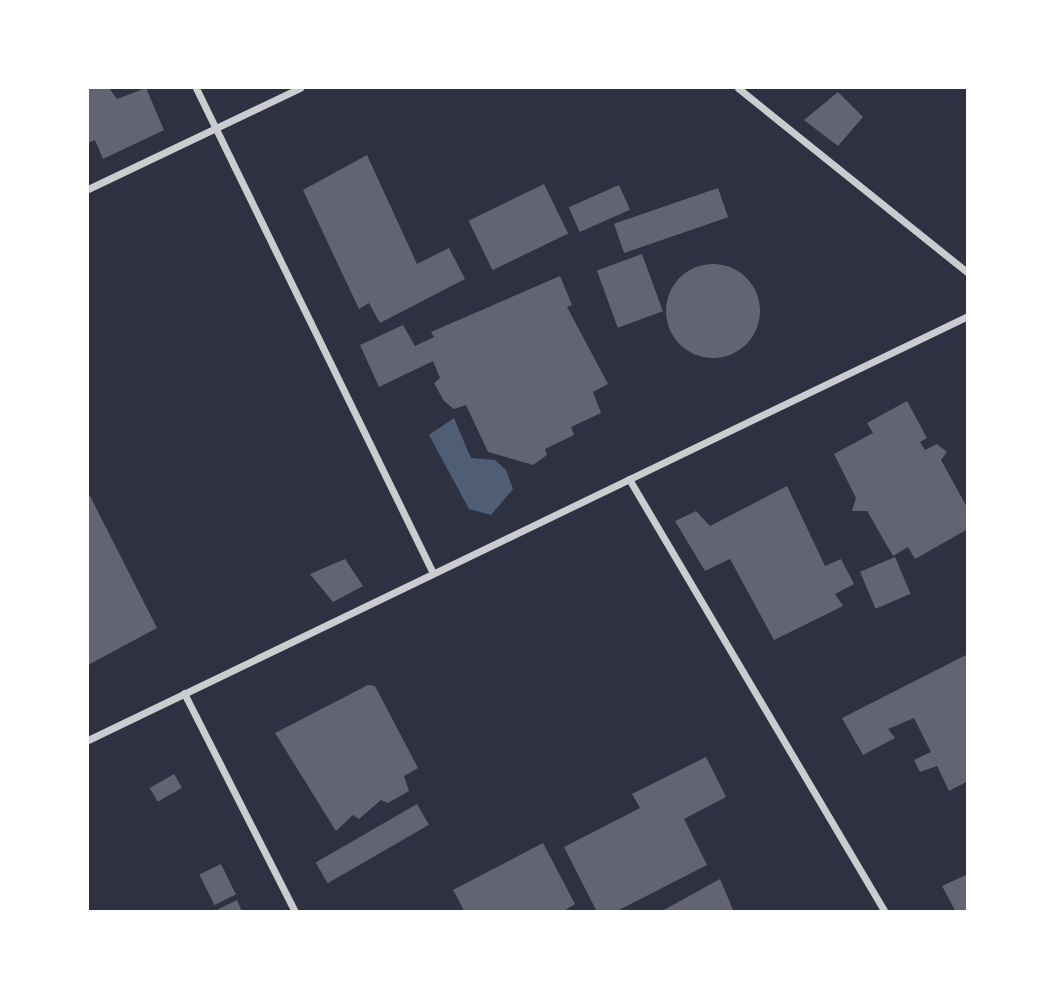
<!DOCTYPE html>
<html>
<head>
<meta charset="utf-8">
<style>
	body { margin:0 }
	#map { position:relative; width:1055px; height:999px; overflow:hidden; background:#2d3142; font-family:"Space Grotesk",sans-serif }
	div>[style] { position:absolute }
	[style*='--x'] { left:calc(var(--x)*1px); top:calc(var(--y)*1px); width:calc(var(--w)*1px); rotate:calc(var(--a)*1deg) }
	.water>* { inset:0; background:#4f5d75 }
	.building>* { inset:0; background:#626471; transform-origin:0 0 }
	.round { border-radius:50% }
	.minor>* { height:7px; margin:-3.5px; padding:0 3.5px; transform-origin:3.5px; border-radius:3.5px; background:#caccd0 }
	span { translate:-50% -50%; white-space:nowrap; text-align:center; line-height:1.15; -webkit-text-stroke:6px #fff; paint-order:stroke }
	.frame { position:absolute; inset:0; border:89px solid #fff; pointer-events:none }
</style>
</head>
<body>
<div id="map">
	<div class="water">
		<div style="clip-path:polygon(454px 418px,471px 458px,495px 460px,506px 470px,513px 489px,491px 515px,469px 509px,429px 435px)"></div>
	</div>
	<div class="building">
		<div style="clip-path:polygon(88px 88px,109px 88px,117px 99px,146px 88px,164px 130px,103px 159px,95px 140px,88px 143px)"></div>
		<div style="clip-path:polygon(838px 92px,863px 117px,838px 146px,804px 120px)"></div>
		<div style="clip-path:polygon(367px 155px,417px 264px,449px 248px,465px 279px,380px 323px,369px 303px,359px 309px,303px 190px)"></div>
		<div style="left:544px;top:184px;width:55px;height:84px;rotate:64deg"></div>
		<div style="left:619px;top:185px;width:27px;height:55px;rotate:66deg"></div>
		<div style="left:718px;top:188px;width:31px;height:110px;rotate:71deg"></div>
		<div style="left:642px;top:254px;width:61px;height:48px;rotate:70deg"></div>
		<div class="round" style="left:666px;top:264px;width:94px;height:94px"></div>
		<div style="clip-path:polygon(560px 276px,572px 305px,567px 307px,608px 384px,593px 392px,601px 413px,571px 427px,574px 435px,545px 449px,547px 455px,533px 465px,488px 452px,466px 405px,454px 409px,444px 401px,434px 383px,440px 378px,433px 361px,379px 387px,360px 345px,403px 325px,415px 346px,434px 337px,431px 332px)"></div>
		<div style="clip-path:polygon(907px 401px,927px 438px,920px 442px,925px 450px,937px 444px,947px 452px,941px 460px,968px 509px,968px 529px,915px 559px,908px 547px,893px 556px,867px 511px,852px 511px,856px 498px,834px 454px,873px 433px,867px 423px)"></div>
		<div style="clip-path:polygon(787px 486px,825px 566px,841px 559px,854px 584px,835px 594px,843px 606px,774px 640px,730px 559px,705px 571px,675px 521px,696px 511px,710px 526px)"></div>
		<div style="clip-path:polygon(90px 496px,157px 628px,88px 665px,88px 498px)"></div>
		<div style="left:895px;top:557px;width:40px;height:38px;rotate:67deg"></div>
		<div style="clip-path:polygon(345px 559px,363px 586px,333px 602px,310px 574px)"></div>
		<div style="clip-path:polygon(968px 654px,968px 781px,949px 791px,937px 766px,920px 772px,914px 760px,931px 752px,914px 718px,888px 729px,895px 738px,863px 755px,842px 718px)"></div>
		<div style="clip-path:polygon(368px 685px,375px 686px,418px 768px,404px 776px,409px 791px,388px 803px,381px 800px,359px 819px,353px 815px,336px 831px,275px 733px)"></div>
		<div style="clip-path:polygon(706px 757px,726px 797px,684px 819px,707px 865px,615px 912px,597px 912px,564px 847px,640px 808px,632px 794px)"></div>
		<div style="left:174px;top:774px;width:16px;height:28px;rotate:60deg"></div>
		<div style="left:417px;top:804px;width:24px;height:117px;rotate:60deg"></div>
		<div style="clip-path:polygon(543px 843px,575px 904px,562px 912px,465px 912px,453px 890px)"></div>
		<div style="left:221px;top:864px;width:34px;height:24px;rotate:64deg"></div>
		<div style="clip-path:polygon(968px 874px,968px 912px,956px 912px,942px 886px)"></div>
		<div style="clip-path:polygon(720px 879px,734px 912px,660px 912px)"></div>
		<div style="clip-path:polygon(237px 900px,242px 912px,213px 912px)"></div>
	</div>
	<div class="minor">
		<div style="--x:196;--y:88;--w:540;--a:63.96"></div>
		<div style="--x:738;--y:88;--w:295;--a:38.8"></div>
		<div style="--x:88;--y:189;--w:235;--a:-25.5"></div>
		<div style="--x:629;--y:479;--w:503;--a:59.41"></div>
		<div style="--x:184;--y:693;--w:246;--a:63.1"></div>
		<div style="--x:88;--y:740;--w:977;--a:-25.73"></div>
	</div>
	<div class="frame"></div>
</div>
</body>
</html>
